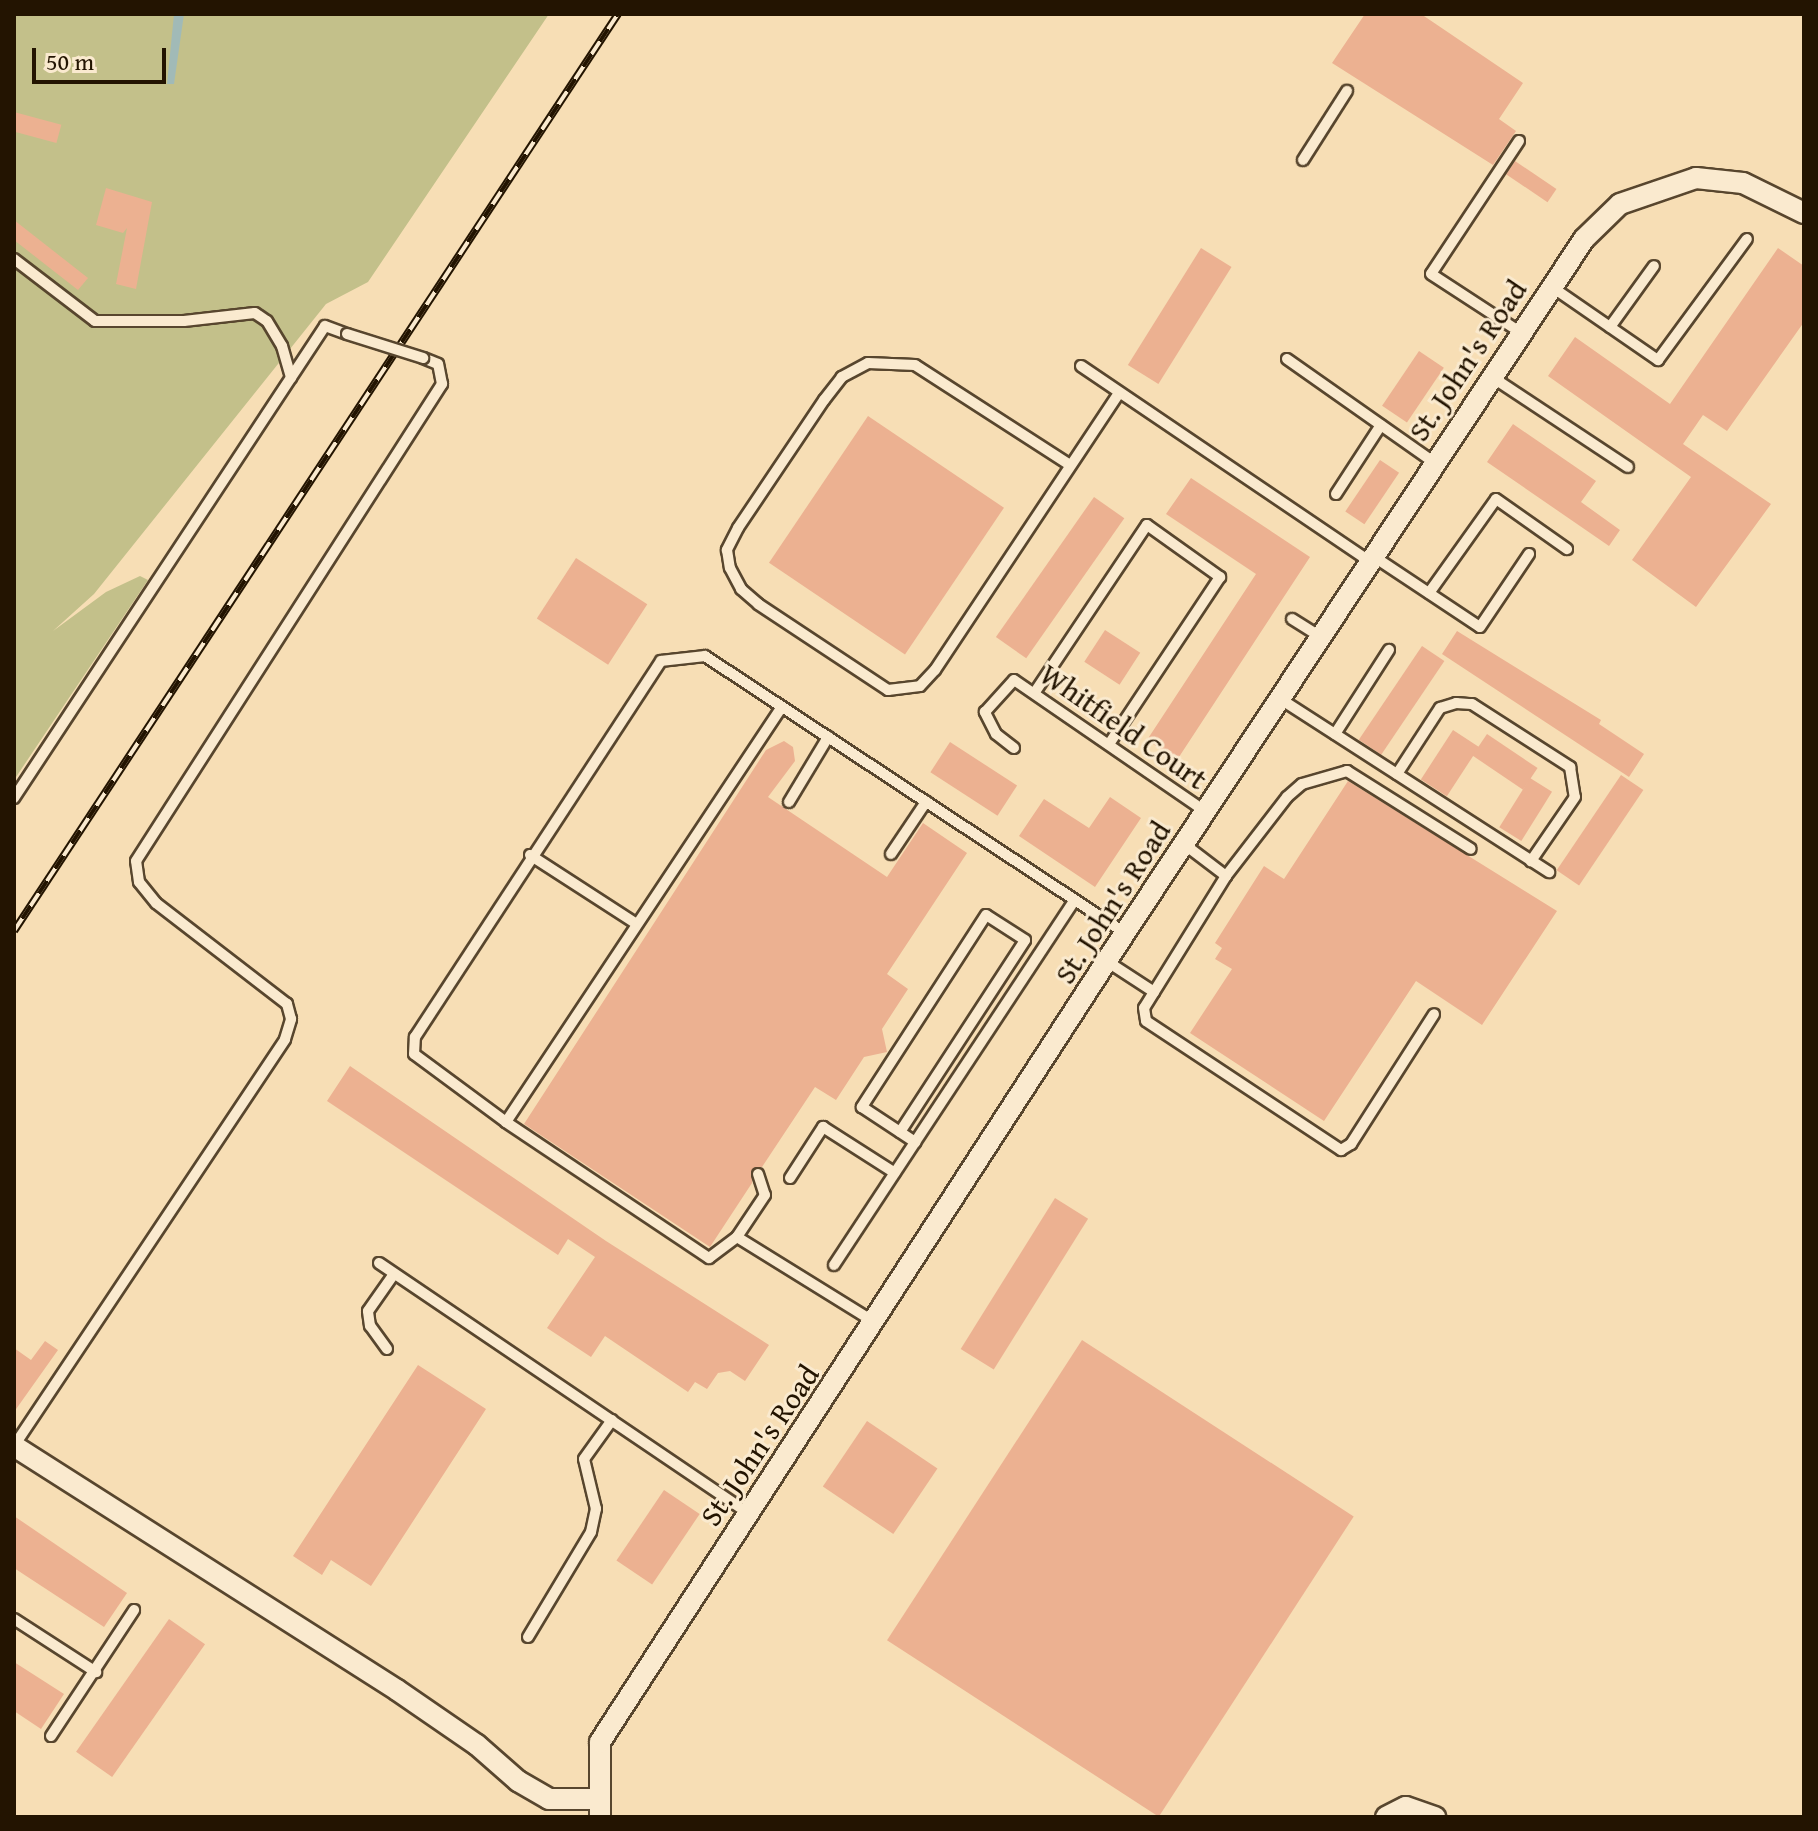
<!DOCTYPE html>
<html>
<head>
<meta charset="utf-8">
<style>
	body { margin:0 }
	#map { position:relative; width:1818px; height:1831px; overflow:hidden; background:#f7deb5; font-family:"Gentium Book Plus",serif }
	div>[style] { position:absolute }
	[style*='--x'] { left:calc(var(--x)*1px); top:calc(var(--y)*1px); width:calc(var(--w)*1px); rotate:calc(var(--a)*1deg) }
	.green>* { inset:0; background:#c3c08a }
	.water>* { inset:0; background:#a1bab7 }
	.building>* { inset:0; background:#ecb191; transform-origin:0 0 }
	.roads { filter:drop-shadow(2px 0 #58462e) drop-shadow(-2px 0 #58462e) drop-shadow(0 2px #58462e) drop-shadow(0 -2px #58462e) }
	.service>* { height:10px; margin:-5px; padding:0 5px; transform-origin:5px; border-radius:5px; background:#faeacf }
	.minor>* { height:20px; margin:-10px; padding:0 10px; transform-origin:10px; border-radius:10px; background:#faeacf }
	.rail>* { height:8px; margin-top:-4px; transform-origin:0; background:repeating-linear-gradient(90deg,#faeacf 0 15px,#231401 0 30px); box-sizing:border-box; border-block:2px solid #231401 }
	.bridges { filter:drop-shadow(2px 0 #58462e) drop-shadow(-2px 0 #58462e) drop-shadow(0 2px #58462e) drop-shadow(0 -2px #58462e) }
	.service-bridge>* { height:10px; margin:-5px; padding:0 5px; transform-origin:5px; border-radius:5px; background:#faeacf }
	span { translate:-50% -50%; white-space:nowrap; text-align:center; line-height:1.15; -webkit-text-stroke:6px #faeacf; paint-order:stroke }
	.street-label { font-size:30px; color:#231401 }
	.frame { position:absolute; inset:0; border:16px solid #231401; pointer-events:none }
	.scale { position:absolute; left:32px; top:48px; width:134px; height:36px; box-sizing:border-box; border:4px solid #231401; border-top:0; padding-left:10px; font-size:24px; line-height:28px; white-space:nowrap; color:#231401; -webkit-text-stroke:6px #faeacf; paint-order:stroke }
</style>
</head>
<body>
<div id="map">
	<div class="green">
		<div style="clip-path:polygon(14px 14px,549px 14px,368px 282px,326px 304px,94px 594px,53px 631px,106px 592px,140px 576px,148px 580px,14px 780px)"></div>
	</div>
	<div class="water">
		<div style="clip-path:polygon(174px 14px,184px 14px,174px 84px,167px 84px)"></div>
	</div>
	<div class="building">
		<div style="clip-path:polygon(1365px 14px,1421px 14px,1523px 83px,1499px 119px,1516px 131px,1493px 165px,1332px 63px)"></div>
		<div style="left:14px;top:112px;width:49px;height:19px;rotate:15deg"></div>
		<div style="left:1515px;top:161px;width:50px;height:16px;rotate:34deg"></div>
		<div style="clip-path:polygon(106px 188px,152px 202px,136px 289px,116px 284px,127px 228px,123px 233px,96px 225px)"></div>
		<div style="clip-path:polygon(14px 220px,88px 278px,78px 290px,14px 240px)"></div>
		<div style="left:1201px;top:248px;width:36px;height:138px;rotate:32deg"></div>
		<div style="clip-path:polygon(1778px 248px,1804px 266px,1804px 322px,1727px 431px,1703px 415px,1683px 444px,1771px 504px,1696px 607px,1632px 560px,1691px 477px,1548px 376px,1575px 337px,1670px 404px)"></div>
		<div style="left:1419px;top:351px;width:30px;height:66px;rotate:34deg"></div>
		<div style="left:868px;top:416px;width:164px;height:177px;rotate:34deg"></div>
		<div style="clip-path:polygon(1513px 424px,1596px 481px,1581px 502px,1620px 530px,1609px 546px,1487px 462px)"></div>
		<div style="left:1380px;top:460px;width:23px;height:62px;rotate:34deg"></div>
		<div style="clip-path:polygon(1191px 478px,1310px 557px,1177px 760px,1147px 740px,1256px 574px,1166px 514px)"></div>
		<div style="left:1094px;top:497px;width:37px;height:171px;rotate:35deg"></div>
		<div style="left:576px;top:558px;width:85px;height:72px;rotate:33deg"></div>
		<div style="left:1105px;top:630px;width:42px;height:38px;rotate:33deg"></div>
		<div style="clip-path:polygon(1457px 631px,1601px 720px,1599px 724px,1644px 754px,1629px 777px,1442px 654px)"></div>
		<div style="left:1422px;top:646px;width:27px;height:113px;rotate:34deg"></div>
		<div style="left:1453px;top:730px;width:31px;height:59px;rotate:33deg"></div>
		<div style="left:1487px;top:734px;width:61px;height:26px;rotate:34deg"></div>
		<div style="clip-path:polygon(784px 741px,793px 747px,795px 761px,768px 797px,887px 877px,923px 823px,967px 853px,887px 974px,908px 989px,882px 1029px,887px 1052px,864px 1057px,836px 1100px,815px 1087px,762px 1167px,752px 1169px,752px 1183px,710px 1247px,524px 1124px,766px 750px)"></div>
		<div style="left:950px;top:742px;width:80px;height:36px;rotate:33deg"></div>
		<div style="left:1621px;top:775px;width:27px;height:115px;rotate:34deg"></div>
		<div style="left:1530px;top:778px;width:26px;height:58px;rotate:32deg"></div>
		<div style="clip-path:polygon(1348px 781px,1557px 911px,1482px 1025px,1416px 981px,1324px 1121px,1190px 1033px,1232px 969px,1215px 959px,1222px 948px,1215px 943px,1264px 866px,1284px 879px)"></div>
		<div style="clip-path:polygon(1110px 797px,1141px 818px,1095px 887px,1019px 836px,1044px 799px,1089px 828px)"></div>
		<div style="clip-path:polygon(350px 1066px,606px 1241px,769px 1345px,745px 1381px,730px 1371px,718px 1373px,707px 1389px,695px 1382px,688px 1392px,605px 1336px,591px 1357px,547px 1328px,595px 1257px,568px 1239px,558px 1255px,327px 1101px)"></div>
		<div style="left:1055px;top:1198px;width:39px;height:178px;rotate:32deg"></div>
		<div style="left:1082px;top:1340px;width:324px;height:358px;rotate:33deg"></div>
		<div style="clip-path:polygon(45px 1341px,58px 1350px,14px 1412px,14px 1348px,31px 1360px)"></div>
		<div style="clip-path:polygon(418px 1365px,486px 1409px,371px 1586px,331px 1560px,322px 1575px,293px 1556px)"></div>
		<div style="left:867px;top:1421px;width:85px;height:79px;rotate:34deg"></div>
		<div style="left:664px;top:1490px;width:43px;height:85px;rotate:34deg"></div>
		<div style="clip-path:polygon(14px 1516px,127px 1593px,104px 1627px,14px 1568px)"></div>
		<div style="left:169px;top:1619px;width:44px;height:162px;rotate:35deg"></div>
		<div style="clip-path:polygon(14px 1662px,64px 1694px,41px 1729px,14px 1711px)"></div>
	</div>
	<div class="roads">
		<div class="service">
			<div style="--x:1519;--y:141;--w:159;--a:123.5"></div>
			<div style="--x:1431;--y:274;--w:106;--a:33.1"></div>
			<div style="--x:1303;--y:160;--w:82;--a:-57.5"></div>
			<div style="--x:14;--y:259;--w:102;--a:37.4"></div>
			<div style="--x:95;--y:321;--w:89;--a:0"></div>
			<div style="--x:184;--y:321;--w:71;--a:-6.4"></div>
			<div style="--x:255;--y:313;--w:14;--a:34"></div>
			<div style="--x:267;--y:321;--w:29;--a:59"></div>
			<div style="--x:282;--y:346;--w:33;--a:74"></div>
			<div style="--x:1552;--y:287;--w:129;--a:34.6"></div>
			<div style="--x:1658;--y:360;--w:150;--a:-53.7"></div>
			<div style="--x:1610;--y:327;--w:75;--a:-54.2"></div>
			<div style="--x:1287;--y:359;--w:181;--a:35.1"></div>
			<div style="--x:1081;--y:366;--w:349;--a:34.1"></div>
			<div style="--x:1492;--y:377;--w:163;--a:33.5"></div>
			<div style="--x:1070;--y:465;--w:184;--a:-147.2"></div>
			<div style="--x:915;--y:365;--w:47;--a:-177.6"></div>
			<div style="--x:868;--y:363;--w:30;--a:152"></div>
			<div style="--x:842;--y:377;--w:29;--a:128"></div>
			<div style="--x:824;--y:400;--w:154;--a:123.9"></div>
			<div style="--x:738;--y:528;--w:25;--a:117"></div>
			<div style="--x:727;--y:550;--w:18;--a:81"></div>
			<div style="--x:730;--y:568;--w:24;--a:62"></div>
			<div style="--x:741;--y:589;--w:23;--a:41"></div>
			<div style="--x:758;--y:604;--w:156;--a:33.5"></div>
			<div style="--x:888;--y:690;--w:32;--a:-7"></div>
			<div style="--x:920;--y:686;--w:22;--a:-47"></div>
			<div style="--x:935;--y:670;--w:333;--a:-56.4"></div>
			<div style="--x:1336;--y:494;--w:82;--a:-56.9"></div>
			<div style="--x:1373;--y:556;--w:128;--a:33.6"></div>
			<div style="--x:1480;--y:627;--w:88;--a:-56.1"></div>
			<div style="--x:1429;--y:593;--w:115;--a:-54.5"></div>
			<div style="--x:1496;--y:499;--w:87;--a:35.2"></div>
			<div style="--x:1292;--y:619;--w:36;--a:32"></div>
			<div style="--x:1035;--y:692;--w:201;--a:-56.2"></div>
			<div style="--x:1147;--y:525;--w:90;--a:35.5"></div>
			<div style="--x:1220;--y:577;--w:201;--a:123.6"></div>
			<div style="--x:1282;--y:700;--w:318;--a:32.8"></div>
			<div style="--x:1335;--y:734;--w:100;--a:-57.3"></div>
			<div style="--x:1014;--y:748;--w:23;--a:-142"></div>
			<div style="--x:996;--y:734;--w:25;--a:-117"></div>
			<div style="--x:985;--y:712;--w:43;--a:-47.8"></div>
			<div style="--x:1014;--y:680;--w:233;--a:34.5"></div>
			<div style="--x:1397;--y:774;--w:79;--a:-56.9"></div>
			<div style="--x:1440;--y:708;--w:17;--a:-17"></div>
			<div style="--x:1456;--y:703;--w:16;--a:4"></div>
			<div style="--x:1472;--y:704;--w:117;--a:32.7"></div>
			<div style="--x:1570;--y:767;--w:30;--a:81"></div>
			<div style="--x:1575;--y:797;--w:78;--a:124.5"></div>
			<div style="--x:14;--y:798;--w:565;--a:-56.62"></div>
			<div style="--x:325;--y:326;--w:23;--a:20"></div>
			<div style="--x:789;--y:802;--w:76;--a:-59"></div>
			<div style="--x:1184;--y:844;--w:53;--a:37.3"></div>
			<div style="--x:1226;--y:876;--w:100;--a:-52.3"></div>
			<div style="--x:1287;--y:797;--w:20;--a:-41"></div>
			<div style="--x:1302;--y:784;--w:47;--a:-16.1"></div>
			<div style="--x:1347;--y:771;--w:146;--a:32.2"></div>
			<div style="--x:891;--y:854;--w:63;--a:-56.1"></div>
			<div style="--x:530;--y:855;--w:125;--a:32.9"></div>
			<div style="--x:1226;--y:876;--w:155;--a:121.8"></div>
			<div style="--x:1144;--y:1008;--w:13;--a:81"></div>
			<div style="--x:1146;--y:1021;--w:234;--a:33.5"></div>
			<div style="--x:1341;--y:1150;--w:12;--a:-31"></div>
			<div style="--x:1351;--y:1144;--w:154;--a:-57.4"></div>
			<div style="--x:1108;--y:962;--w:55;--a:33.1"></div>
			<div style="--x:506;--y:1122;--w:498;--a:-56.4"></div>
			<div style="--x:900;--y:1132;--w:229;--a:-56.9"></div>
			<div style="--x:1025;--y:940;--w:46;--a:-147.3"></div>
			<div style="--x:986;--y:915;--w:229;--a:122.9"></div>
			<div style="--x:862;--y:1107;--w:64;--a:33.4"></div>
			<div style="--x:758;--y:1174;--w:22;--a:72"></div>
			<div style="--x:765;--y:1195;--w:50;--a:123.7"></div>
			<div style="--x:737;--y:1237;--w:161;--a:31.8"></div>
			<div style="--x:790;--y:1178;--w:61;--a:-57.1"></div>
			<div style="--x:823;--y:1127;--w:85;--a:32.6"></div>
			<div style="--x:737;--y:1237;--w:35;--a:143"></div>
			<div style="--x:709;--y:1258;--w:244;--a:-146.2"></div>
			<div style="--x:506;--y:1122;--w:114;--a:-143.5"></div>
			<div style="--x:414;--y:1054;--w:17;--a:-87"></div>
			<div style="--x:415;--y:1037;--w:449;--a:-56.8"></div>
			<div style="--x:661;--y:661;--w:44;--a:-6.5"></div>
			<div style="--x:705;--y:656;--w:503;--a:33.41"></div>
			<div style="--x:379;--y:1263;--w:446;--a:34.1"></div>
			<div style="--x:834;--y:1265;--w:437;--a:-56.6"></div>
			<div style="--x:387;--y:1349;--w:29;--a:-126"></div>
			<div style="--x:370;--y:1326;--w:15;--a:-98"></div>
			<div style="--x:368;--y:1311;--w:45;--a:-54.9"></div>
			<div style="--x:16;--y:1443;--w:485;--a:-56.3"></div>
			<div style="--x:285;--y:1039;--w:21;--a:-73"></div>
			<div style="--x:291;--y:1019;--w:16;--a:-105"></div>
			<div style="--x:287;--y:1004;--w:165;--a:-142.4"></div>
			<div style="--x:156;--y:903;--w:27;--a:-129"></div>
			<div style="--x:139;--y:882;--w:21;--a:-98"></div>
			<div style="--x:136;--y:861;--w:567;--a:-57.32"></div>
			<div style="--x:442;--y:384;--w:20;--a:-101"></div>
			<div style="--x:438;--y:364;--w:16;--a:-158"></div>
			<div style="--x:14;--y:1619;--w:98;--a:32.9"></div>
			<div style="--x:528;--y:1637;--w:122;--a:-59"></div>
			<div style="--x:591;--y:1532;--w:24;--a:-78"></div>
			<div style="--x:596;--y:1509;--w:51;--a:-103.5"></div>
			<div style="--x:584;--y:1459;--w:48;--a:-54.3"></div>
			<div style="--x:51;--y:1736;--w:151;--a:-56.6"></div>
		</div>
		<div class="minor">
			<div style="--x:14;--y:1446;--w:454;--a:32.5"></div>
			<div style="--x:397;--y:1690;--w:97;--a:34.5"></div>
			<div style="--x:477;--y:1745;--w:55;--a:41.3"></div>
			<div style="--x:518;--y:1781;--w:36;--a:30"></div>
			<div style="--x:549;--y:1799;--w:47;--a:0"></div>
			<div style="--x:600;--y:1817;--w:75;--a:-90"></div>
			<div style="--x:600;--y:1742;--w:977;--a:-57.03"></div>
			<div style="--x:1132;--y:922;--w:819;--a:-56.5"></div>
			<div style="--x:1584;--y:239;--w:50;--a:-44.2"></div>
			<div style="--x:1620;--y:204;--w:80;--a:-18.9"></div>
			<div style="--x:1696;--y:178;--w:47;--a:6.1"></div>
			<div style="--x:1743;--y:183;--w:68;--a:26.2"></div>
			<div style="--x:1386;--y:1817;--w:22;--a:-27"></div>
			<div style="--x:1406;--y:1807;--w:31;--a:19"></div>
		</div>
	</div>
	<div class="rail">
		<div style="--x:14;--y:931;--w:1098;--a:-56.63"></div>
	</div>
	<div class="bridges">
		<div class="service-bridge">
			<div style="--x:347;--y:334;--w:80;--a:17.5"></div>
		</div>
	</div>
	<div class="street-label">
		<span style="left:1467px;top:360px;rotate:-56deg">St. John's Road</span>
		<span style="left:1124px;top:726px;rotate:35deg">Whitfield Court</span>
		<span style="left:1112px;top:902px;rotate:-57deg">St. John's Road</span>
		<span style="left:759px;top:1445px;rotate:-56deg">St. John's Road</span>
	</div>
	<div class="frame"></div>
	<div class="scale">50 m</div>
</div>
</body>
</html>
